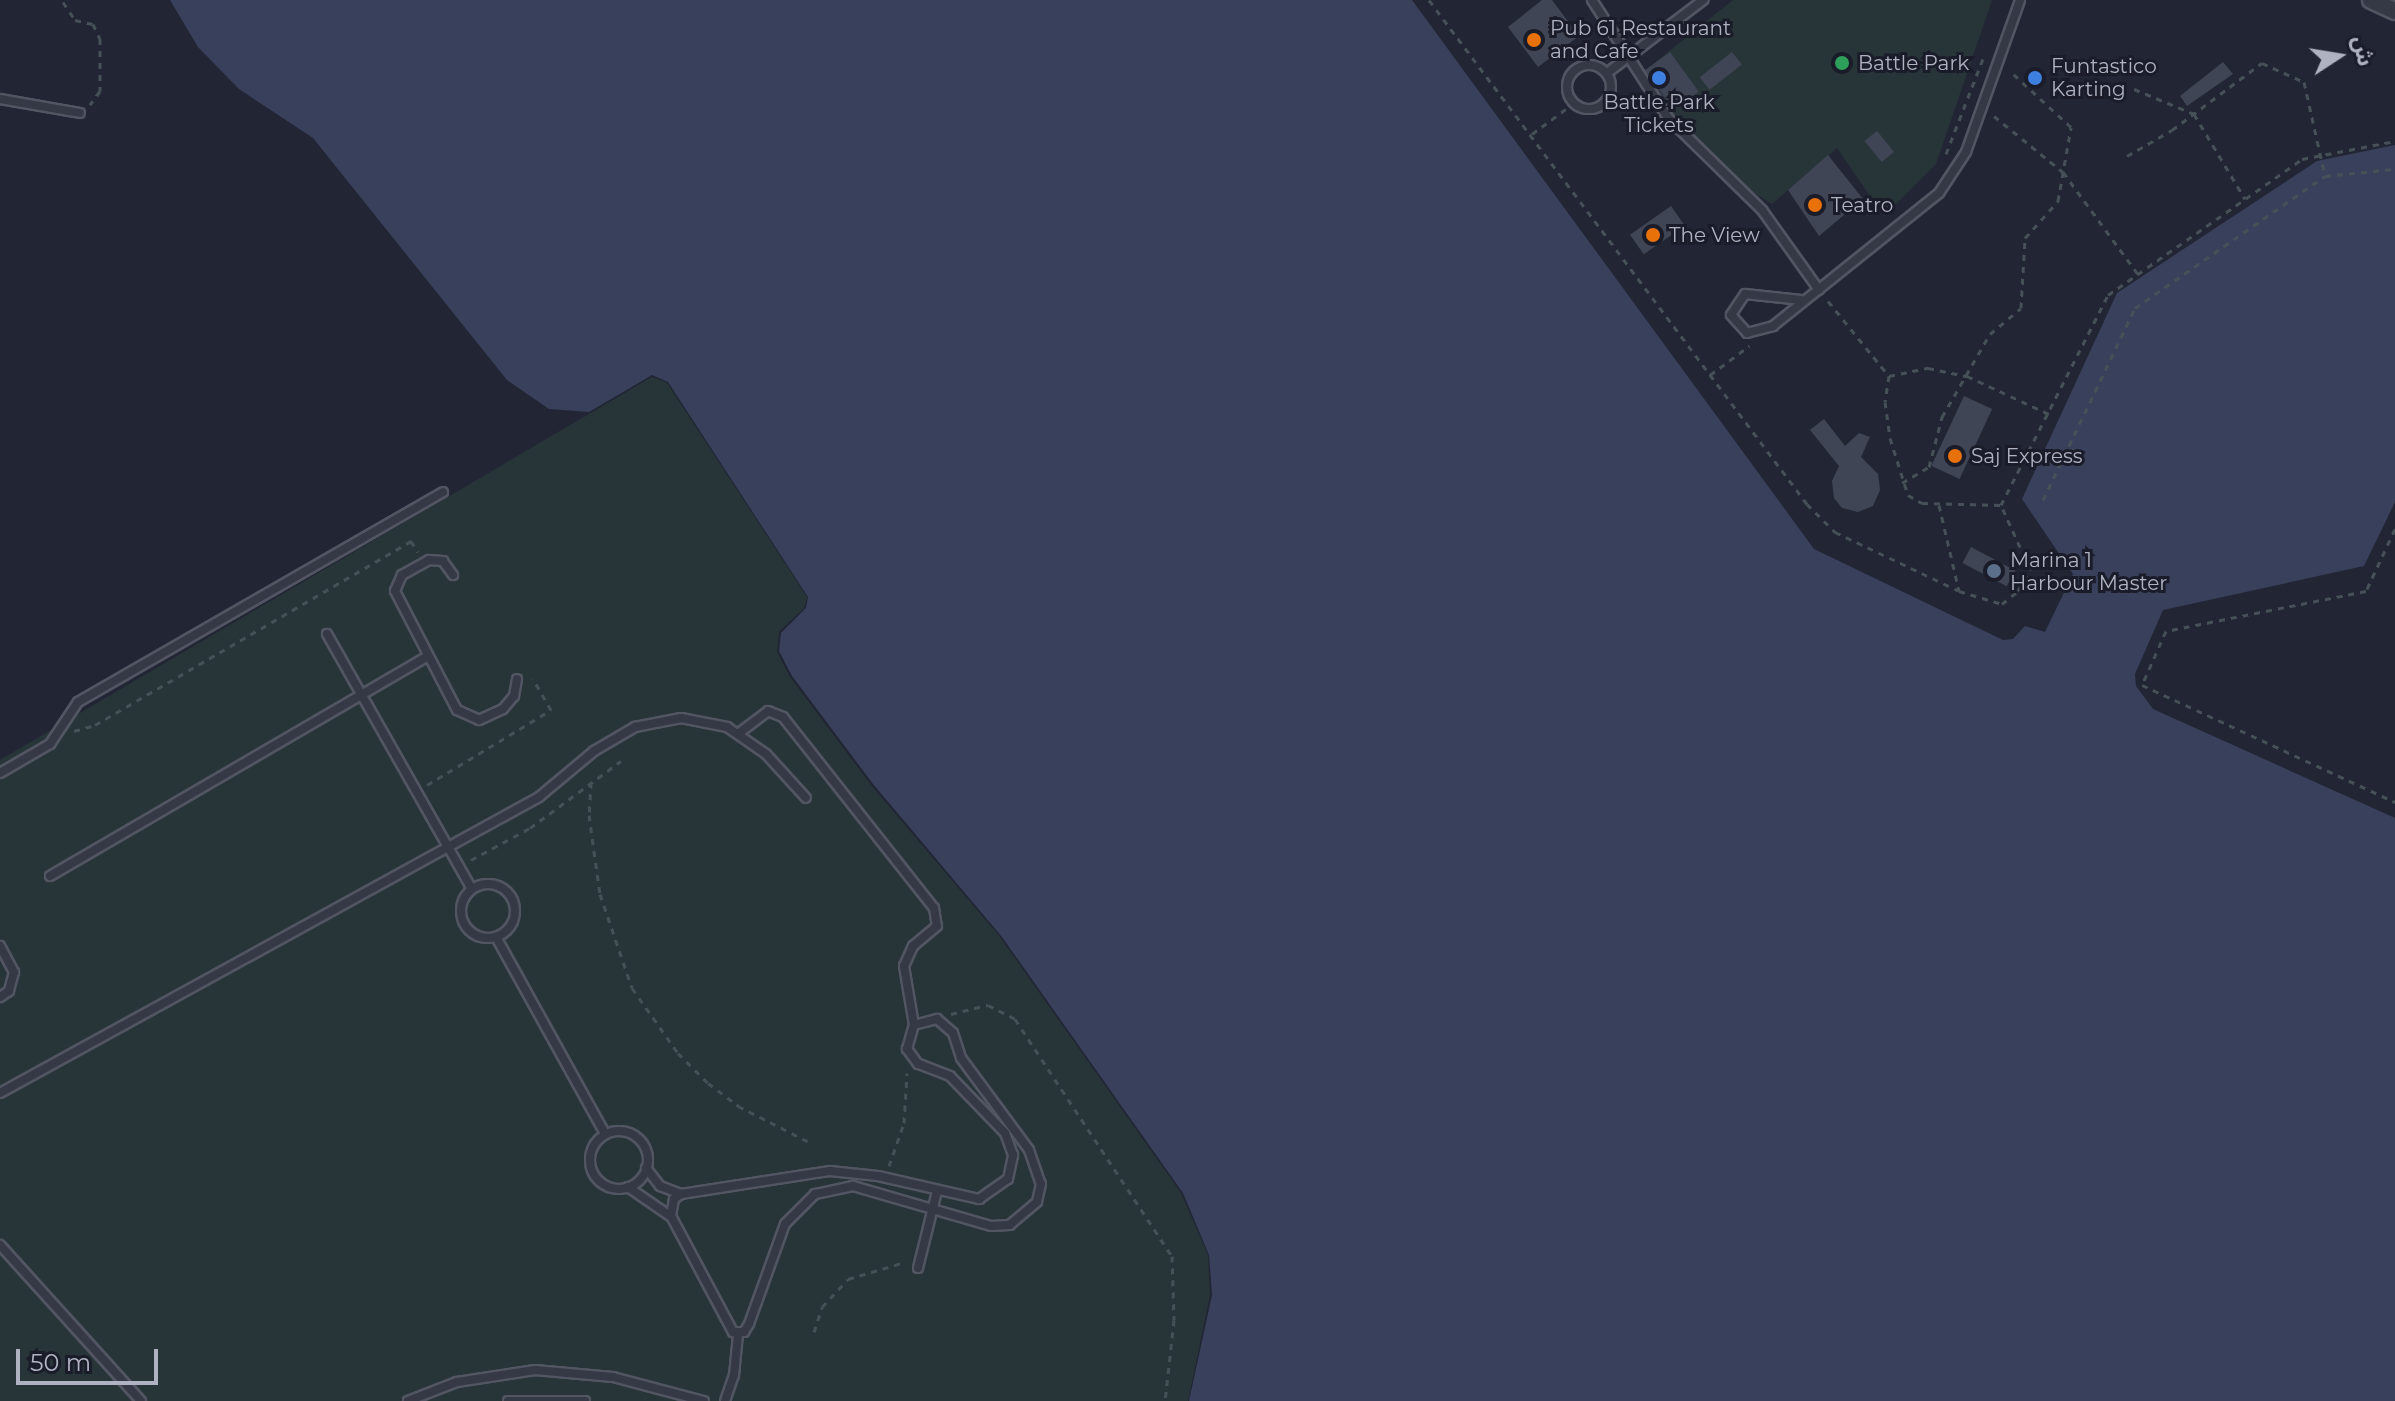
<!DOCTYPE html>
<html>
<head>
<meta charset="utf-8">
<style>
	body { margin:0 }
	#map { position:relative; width:2395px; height:1401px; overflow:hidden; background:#222634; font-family:Montserrat,"Noto Sans Arabic",sans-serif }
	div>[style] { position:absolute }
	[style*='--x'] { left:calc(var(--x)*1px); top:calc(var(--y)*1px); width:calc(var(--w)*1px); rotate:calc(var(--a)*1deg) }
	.green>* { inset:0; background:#273539 }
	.water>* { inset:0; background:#39405c }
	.building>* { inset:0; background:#404555; transform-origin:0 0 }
	.path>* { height:3px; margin-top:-1.5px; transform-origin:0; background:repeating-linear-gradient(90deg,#455156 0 6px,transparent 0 12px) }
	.roads { filter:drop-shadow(2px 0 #525562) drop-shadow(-2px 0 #525562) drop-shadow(0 2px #525562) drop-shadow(0 -2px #525562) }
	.lane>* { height:8px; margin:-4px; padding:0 4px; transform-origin:4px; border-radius:4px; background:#353845 }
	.lane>.ring { margin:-4px; padding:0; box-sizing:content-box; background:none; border:8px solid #353845; border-radius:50% }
	.street>* { height:16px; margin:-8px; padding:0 8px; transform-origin:8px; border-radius:8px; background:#353845 }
	.dots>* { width:22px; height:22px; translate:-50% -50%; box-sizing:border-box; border:4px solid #1a1d29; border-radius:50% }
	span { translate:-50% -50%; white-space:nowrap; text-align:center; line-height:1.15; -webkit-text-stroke:6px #1a1d29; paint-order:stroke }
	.poi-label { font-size:20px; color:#afb2c1 }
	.left { translate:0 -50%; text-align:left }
	.north { position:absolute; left:2299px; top:16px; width:80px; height:80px; -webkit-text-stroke:6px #1a1d29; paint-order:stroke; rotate:78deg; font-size:22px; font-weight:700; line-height:32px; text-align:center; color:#afb2c1 }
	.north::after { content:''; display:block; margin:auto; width:28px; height:36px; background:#afb2c1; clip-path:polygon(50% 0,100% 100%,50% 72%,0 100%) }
	.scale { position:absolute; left:16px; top:1349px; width:142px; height:36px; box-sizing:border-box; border:4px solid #afb2c1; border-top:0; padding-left:10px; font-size:24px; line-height:28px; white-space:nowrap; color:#afb2c1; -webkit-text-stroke:6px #1a1d29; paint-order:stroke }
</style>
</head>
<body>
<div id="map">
	<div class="green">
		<div style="clip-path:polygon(1733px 0,1992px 0,1936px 164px,1884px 216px,1837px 148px,1772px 204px,1754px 193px,1671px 112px,1642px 73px)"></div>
		<div style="clip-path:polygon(652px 377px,667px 383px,807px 597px,804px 608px,779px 632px,777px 652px,790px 677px,871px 785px,1000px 937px,1181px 1193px,1208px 1255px,1210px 1295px,1188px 1401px,0 1401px,0 760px)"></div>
	</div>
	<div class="water">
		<div style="clip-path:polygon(170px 0,1412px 0,1814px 549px,2003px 640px,2013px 639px,2025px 626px,2045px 632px,2073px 574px,2022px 499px,2117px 293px,2317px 161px,2395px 145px,2395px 502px,2364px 566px,2163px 610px,2135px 674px,2136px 686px,2153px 709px,2395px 818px,2395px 1401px,1189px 1401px,1212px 1295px,1209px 1255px,1183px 1193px,1002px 937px,873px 784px,792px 676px,779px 651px,781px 633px,806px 608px,808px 597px,668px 382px,652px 375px,589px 412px,549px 409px,507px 380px,313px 138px,239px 89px,198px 47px)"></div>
	</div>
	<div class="building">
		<div style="clip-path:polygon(1542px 0,1552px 0,1579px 36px,1538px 67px,1508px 27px)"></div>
		<div style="left:1670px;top:52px;width:49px;height:31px;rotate:54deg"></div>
		<div style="left:1732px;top:52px;width:16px;height:41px;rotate:52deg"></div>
		<div style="clip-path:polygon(2223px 62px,2233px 74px,2187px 106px,2180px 96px)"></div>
		<div style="left:1877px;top:131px;width:27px;height:16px;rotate:51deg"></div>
		<div style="clip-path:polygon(1828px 155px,1863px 199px,1819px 236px,1788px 190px)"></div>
		<div style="left:1671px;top:206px;width:24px;height:50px;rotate:55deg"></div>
		<div style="left:1964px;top:396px;width:31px;height:77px;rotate:25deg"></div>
		<div style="clip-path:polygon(1824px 419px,1845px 446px,1859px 433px,1870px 437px,1861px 457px,1878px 474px,1880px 490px,1873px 506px,1858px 512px,1842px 508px,1834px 498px,1832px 481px,1839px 466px,1810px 430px)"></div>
		<div style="left:1971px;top:547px;width:50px;height:18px;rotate:28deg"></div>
	</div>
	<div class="path">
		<div style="--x:1429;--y:0;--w:630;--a:53.13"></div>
		<div style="--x:1807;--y:504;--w:40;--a:45"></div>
		<div style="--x:1835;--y:532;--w:137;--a:25.4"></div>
		<div style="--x:1959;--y:591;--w:45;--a:16.8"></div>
		<div style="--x:2002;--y:604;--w:21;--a:-39"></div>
		<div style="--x:2018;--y:591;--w:25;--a:-61"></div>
		<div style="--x:2030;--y:569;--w:70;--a:-114.4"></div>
		<div style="--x:63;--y:2;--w:22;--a:56"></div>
		<div style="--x:75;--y:20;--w:18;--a:13"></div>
		<div style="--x:93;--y:24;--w:17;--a:65"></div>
		<div style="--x:100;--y:39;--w:52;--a:90"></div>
		<div style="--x:100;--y:91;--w:17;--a:126"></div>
		<div style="--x:2134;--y:89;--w:65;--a:22.6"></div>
		<div style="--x:2194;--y:114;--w:99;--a:59"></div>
		<div style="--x:1994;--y:116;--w:89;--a:39.1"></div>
		<div style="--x:2063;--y:172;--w:127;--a:53.7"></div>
		<div style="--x:1532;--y:134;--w:52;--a:-36.4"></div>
		<div style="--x:1946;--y:154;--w:105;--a:-68.8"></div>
		<div style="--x:2127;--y:156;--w:52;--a:-30"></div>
		<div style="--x:2172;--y:130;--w:112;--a:-36.7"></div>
		<div style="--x:2262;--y:63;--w:46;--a:24.3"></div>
		<div style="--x:2304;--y:82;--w:96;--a:77.4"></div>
		<div style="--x:1828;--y:301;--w:97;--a:50.9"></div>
		<div style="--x:1710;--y:375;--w:49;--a:-36.6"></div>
		<div style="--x:1889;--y:376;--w:26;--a:99"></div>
		<div style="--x:1885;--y:402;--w:36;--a:82"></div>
		<div style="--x:1890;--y:438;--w:60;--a:72.5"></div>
		<div style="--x:1908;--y:495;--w:16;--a:30"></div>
		<div style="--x:1922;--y:503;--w:79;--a:1.5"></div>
		<div style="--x:2001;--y:505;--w:236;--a:-63"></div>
		<div style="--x:2108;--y:295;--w:237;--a:-35"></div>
		<div style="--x:2302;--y:159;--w:95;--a:-11"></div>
		<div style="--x:1889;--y:376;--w:40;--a:-12"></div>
		<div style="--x:1928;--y:368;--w:40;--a:12"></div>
		<div style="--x:1967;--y:376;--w:93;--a:24.9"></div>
		<div style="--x:1902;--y:483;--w:31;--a:-31"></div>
		<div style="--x:1929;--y:467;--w:52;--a:-75.4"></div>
		<div style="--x:1942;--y:417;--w:96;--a:-60"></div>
		<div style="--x:1990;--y:334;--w:40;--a:-40"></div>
		<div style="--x:2021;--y:308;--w:70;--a:-86.7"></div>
		<div style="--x:2025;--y:238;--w:50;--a:-48.3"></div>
		<div style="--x:2058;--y:201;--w:75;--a:-80"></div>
		<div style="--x:2071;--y:127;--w:84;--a:-137.4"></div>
		<div style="--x:2043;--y:500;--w:213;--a:-64.4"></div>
		<div style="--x:2135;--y:308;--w:231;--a:-34.8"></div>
		<div style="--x:2325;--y:176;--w:69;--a:-5.8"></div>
		<div style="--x:1939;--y:505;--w:88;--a:76.9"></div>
		<div style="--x:2395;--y:529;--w:68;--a:115.1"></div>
		<div style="--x:2366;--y:591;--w:204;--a:168.7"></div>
		<div style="--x:2166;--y:631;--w:59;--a:114"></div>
		<div style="--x:2142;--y:685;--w:279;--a:24.8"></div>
		<div style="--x:74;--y:731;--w:22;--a:-16"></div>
		<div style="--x:95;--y:725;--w:366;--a:-30.2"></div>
		<div style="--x:411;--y:541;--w:13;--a:58"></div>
		<div style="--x:591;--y:782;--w:33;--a:93"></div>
		<div style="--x:589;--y:815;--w:80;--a:82.1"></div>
		<div style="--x:600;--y:894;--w:99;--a:71.2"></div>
		<div style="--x:632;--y:988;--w:80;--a:54.7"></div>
		<div style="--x:678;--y:1053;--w:42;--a:45"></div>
		<div style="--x:708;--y:1083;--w:38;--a:37"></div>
		<div style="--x:738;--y:1106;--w:84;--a:26.9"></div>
		<div style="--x:427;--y:785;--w:145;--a:-31.2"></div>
		<div style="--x:551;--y:710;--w:36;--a:-120"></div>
		<div style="--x:471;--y:860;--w:67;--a:-28.5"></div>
		<div style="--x:530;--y:828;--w:113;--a:-36.4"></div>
		<div style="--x:951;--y:1014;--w:38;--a:-14"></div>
		<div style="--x:988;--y:1005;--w:30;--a:27"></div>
		<div style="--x:1015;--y:1019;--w:284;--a:56.5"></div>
		<div style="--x:1172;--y:1256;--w:64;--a:88.2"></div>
		<div style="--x:1174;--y:1320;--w:81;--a:96.3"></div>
		<div style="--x:889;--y:1166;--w:46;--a:-70.8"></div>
		<div style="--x:904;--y:1123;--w:50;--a:-86.6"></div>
		<div style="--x:814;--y:1332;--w:26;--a:-72"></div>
		<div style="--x:822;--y:1307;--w:38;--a:-47"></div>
		<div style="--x:848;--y:1279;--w:59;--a:-16.6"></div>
	</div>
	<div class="roads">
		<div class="lane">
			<div style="--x:1592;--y:0;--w:140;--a:57.2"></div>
			<div style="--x:1668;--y:118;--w:132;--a:44.4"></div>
			<div style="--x:1762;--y:210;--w:98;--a:54.5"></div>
			<div class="ring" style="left:1567px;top:65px;width:36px;height:36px"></div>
			<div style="--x:1607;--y:73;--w:121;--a:-37.2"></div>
			<div style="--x:0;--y:99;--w:81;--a:9.9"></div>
			<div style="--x:1801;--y:300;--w:56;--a:-173.9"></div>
			<div style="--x:1745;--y:294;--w:25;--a:124"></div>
			<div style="--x:1731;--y:315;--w:24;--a:48"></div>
			<div style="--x:1747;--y:333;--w:27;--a:-15"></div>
			<div style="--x:1773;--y:326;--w:213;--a:-38.7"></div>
			<div style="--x:1939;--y:193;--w:49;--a:-56.6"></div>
			<div style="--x:1966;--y:152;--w:161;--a:-70.4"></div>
			<div style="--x:453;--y:575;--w:17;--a:-126"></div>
			<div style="--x:443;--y:561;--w:14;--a:-176"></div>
			<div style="--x:429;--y:560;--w:31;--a:151"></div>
			<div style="--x:402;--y:575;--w:17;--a:114"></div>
			<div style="--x:395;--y:591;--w:134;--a:62.5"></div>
			<div style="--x:457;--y:710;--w:24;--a:24"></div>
			<div style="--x:479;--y:720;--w:26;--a:-25"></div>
			<div style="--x:503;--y:709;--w:17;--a:-50"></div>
			<div style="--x:514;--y:696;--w:17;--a:-80"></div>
			<div style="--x:327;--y:634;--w:292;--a:60.4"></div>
			<div style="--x:739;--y:733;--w:36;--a:-37"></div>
			<div style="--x:768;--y:711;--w:16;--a:22"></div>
			<div style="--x:783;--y:717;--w:243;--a:51.7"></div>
			<div style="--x:934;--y:908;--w:18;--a:81"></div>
			<div style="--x:937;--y:926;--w:31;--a:140"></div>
			<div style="--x:913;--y:946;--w:22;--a:114"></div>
			<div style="--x:904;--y:966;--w:60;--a:80.4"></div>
			<div style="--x:0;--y:773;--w:58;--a:-30.1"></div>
			<div style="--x:50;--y:744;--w:50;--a:-56.3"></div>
			<div style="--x:78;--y:702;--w:421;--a:-29.9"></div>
			<div style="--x:50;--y:876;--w:437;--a:-30.2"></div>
			<div class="ring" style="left:461px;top:884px;width:46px;height:46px"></div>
			<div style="--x:496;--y:937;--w:225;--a:61"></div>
			<div style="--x:0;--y:946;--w:30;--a:62"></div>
			<div style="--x:14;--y:972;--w:20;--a:105"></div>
			<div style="--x:9;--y:991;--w:11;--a:146"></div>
			<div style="--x:937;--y:1019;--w:21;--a:41"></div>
			<div style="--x:953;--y:1033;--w:26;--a:72"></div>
			<div style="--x:961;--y:1058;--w:114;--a:53.5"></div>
			<div style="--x:1029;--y:1150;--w:36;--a:71"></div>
			<div style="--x:1041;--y:1184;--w:18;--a:103"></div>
			<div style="--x:1037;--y:1202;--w:35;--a:140"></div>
			<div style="--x:1010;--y:1225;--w:19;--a:177"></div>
			<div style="--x:991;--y:1226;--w:144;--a:-163.8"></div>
			<div style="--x:853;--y:1186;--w:39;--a:168"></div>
			<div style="--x:815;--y:1194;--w:42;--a:135"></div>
			<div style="--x:785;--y:1224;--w:106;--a:109.8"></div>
			<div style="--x:749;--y:1324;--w:9;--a:122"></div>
			<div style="--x:744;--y:1332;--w:11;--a:180"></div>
			<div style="--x:733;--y:1332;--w:132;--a:-118.1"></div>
			<div style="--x:671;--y:1216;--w:17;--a:-80"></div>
			<div style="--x:674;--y:1199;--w:9;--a:-36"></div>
			<div style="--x:681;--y:1194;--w:151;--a:-8.8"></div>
			<div style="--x:830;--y:1171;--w:48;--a:5.9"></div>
			<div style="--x:878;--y:1176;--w:104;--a:12.8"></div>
			<div style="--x:979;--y:1199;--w:35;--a:-35"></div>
			<div style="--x:1008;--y:1179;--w:25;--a:-78"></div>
			<div style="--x:1013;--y:1155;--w:23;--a:-110"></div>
			<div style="--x:1005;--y:1133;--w:79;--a:-134"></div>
			<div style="--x:950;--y:1076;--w:34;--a:-159"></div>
			<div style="--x:918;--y:1064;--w:19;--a:-126"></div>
			<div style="--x:907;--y:1049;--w:25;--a:-74"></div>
			<div style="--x:914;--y:1025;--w:24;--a:-15"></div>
			<div style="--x:0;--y:1093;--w:615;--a:-28.77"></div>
			<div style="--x:539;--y:797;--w:72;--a:-39.9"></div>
			<div style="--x:594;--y:751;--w:48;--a:-30.3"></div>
			<div style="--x:635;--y:727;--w:47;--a:-11.1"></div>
			<div style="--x:681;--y:718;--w:47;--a:11.1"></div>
			<div style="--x:727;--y:727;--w:47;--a:34.7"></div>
			<div style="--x:766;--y:754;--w:59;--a:47.7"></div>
			<div class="ring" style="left:590px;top:1131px;width:50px;height:50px"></div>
			<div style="--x:646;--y:1168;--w:23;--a:52"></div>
			<div style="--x:660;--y:1186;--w:22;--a:21"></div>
			<div style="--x:628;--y:1187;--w:51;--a:34.6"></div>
			<div style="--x:0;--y:1245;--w:210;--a:47.9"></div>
			<div style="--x:918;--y:1268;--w:79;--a:-76.1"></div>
			<div style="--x:408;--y:1401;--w:53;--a:-21.2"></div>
			<div style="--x:457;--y:1382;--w:79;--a:-8.7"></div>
			<div style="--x:535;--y:1370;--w:78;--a:5.1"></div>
			<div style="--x:613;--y:1377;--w:94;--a:14.8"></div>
			<div style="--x:508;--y:1401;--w:77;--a:0"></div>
			<div style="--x:725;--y:1401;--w:28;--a:-71"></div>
			<div style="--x:734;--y:1375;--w:40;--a:-84.3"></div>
		</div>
		<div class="street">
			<div style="--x:2371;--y:0;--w:26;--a:25"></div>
		</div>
	</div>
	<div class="dots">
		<div style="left:1534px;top:40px;background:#e8710a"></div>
		<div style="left:1842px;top:63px;background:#2e9e5b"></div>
		<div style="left:1659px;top:78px;background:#3f7fe0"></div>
		<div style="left:2035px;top:78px;background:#3f7fe0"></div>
		<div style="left:1815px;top:205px;background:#e8710a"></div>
		<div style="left:1653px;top:235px;background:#e8710a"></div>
		<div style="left:1955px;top:456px;background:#e8710a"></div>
		<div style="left:1994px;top:571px;background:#5c6f8a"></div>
	</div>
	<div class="poi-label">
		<span class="left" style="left:1550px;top:40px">Pub 61 Restaurant<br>and Cafe</span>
		<span class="left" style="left:1858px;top:63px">Battle Park</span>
		<span class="left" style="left:2051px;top:78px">Funtastico<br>Karting</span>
		<span style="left:1659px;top:114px">Battle Park<br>Tickets</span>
		<span class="left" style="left:1831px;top:205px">Teatro</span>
		<span class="left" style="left:1669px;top:235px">The View</span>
		<span class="left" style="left:1971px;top:456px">Saj Express</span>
		<span class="left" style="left:2010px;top:572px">Marina 1<br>Harbour Master</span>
	</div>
	<div class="north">ش</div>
	<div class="scale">50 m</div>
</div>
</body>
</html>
